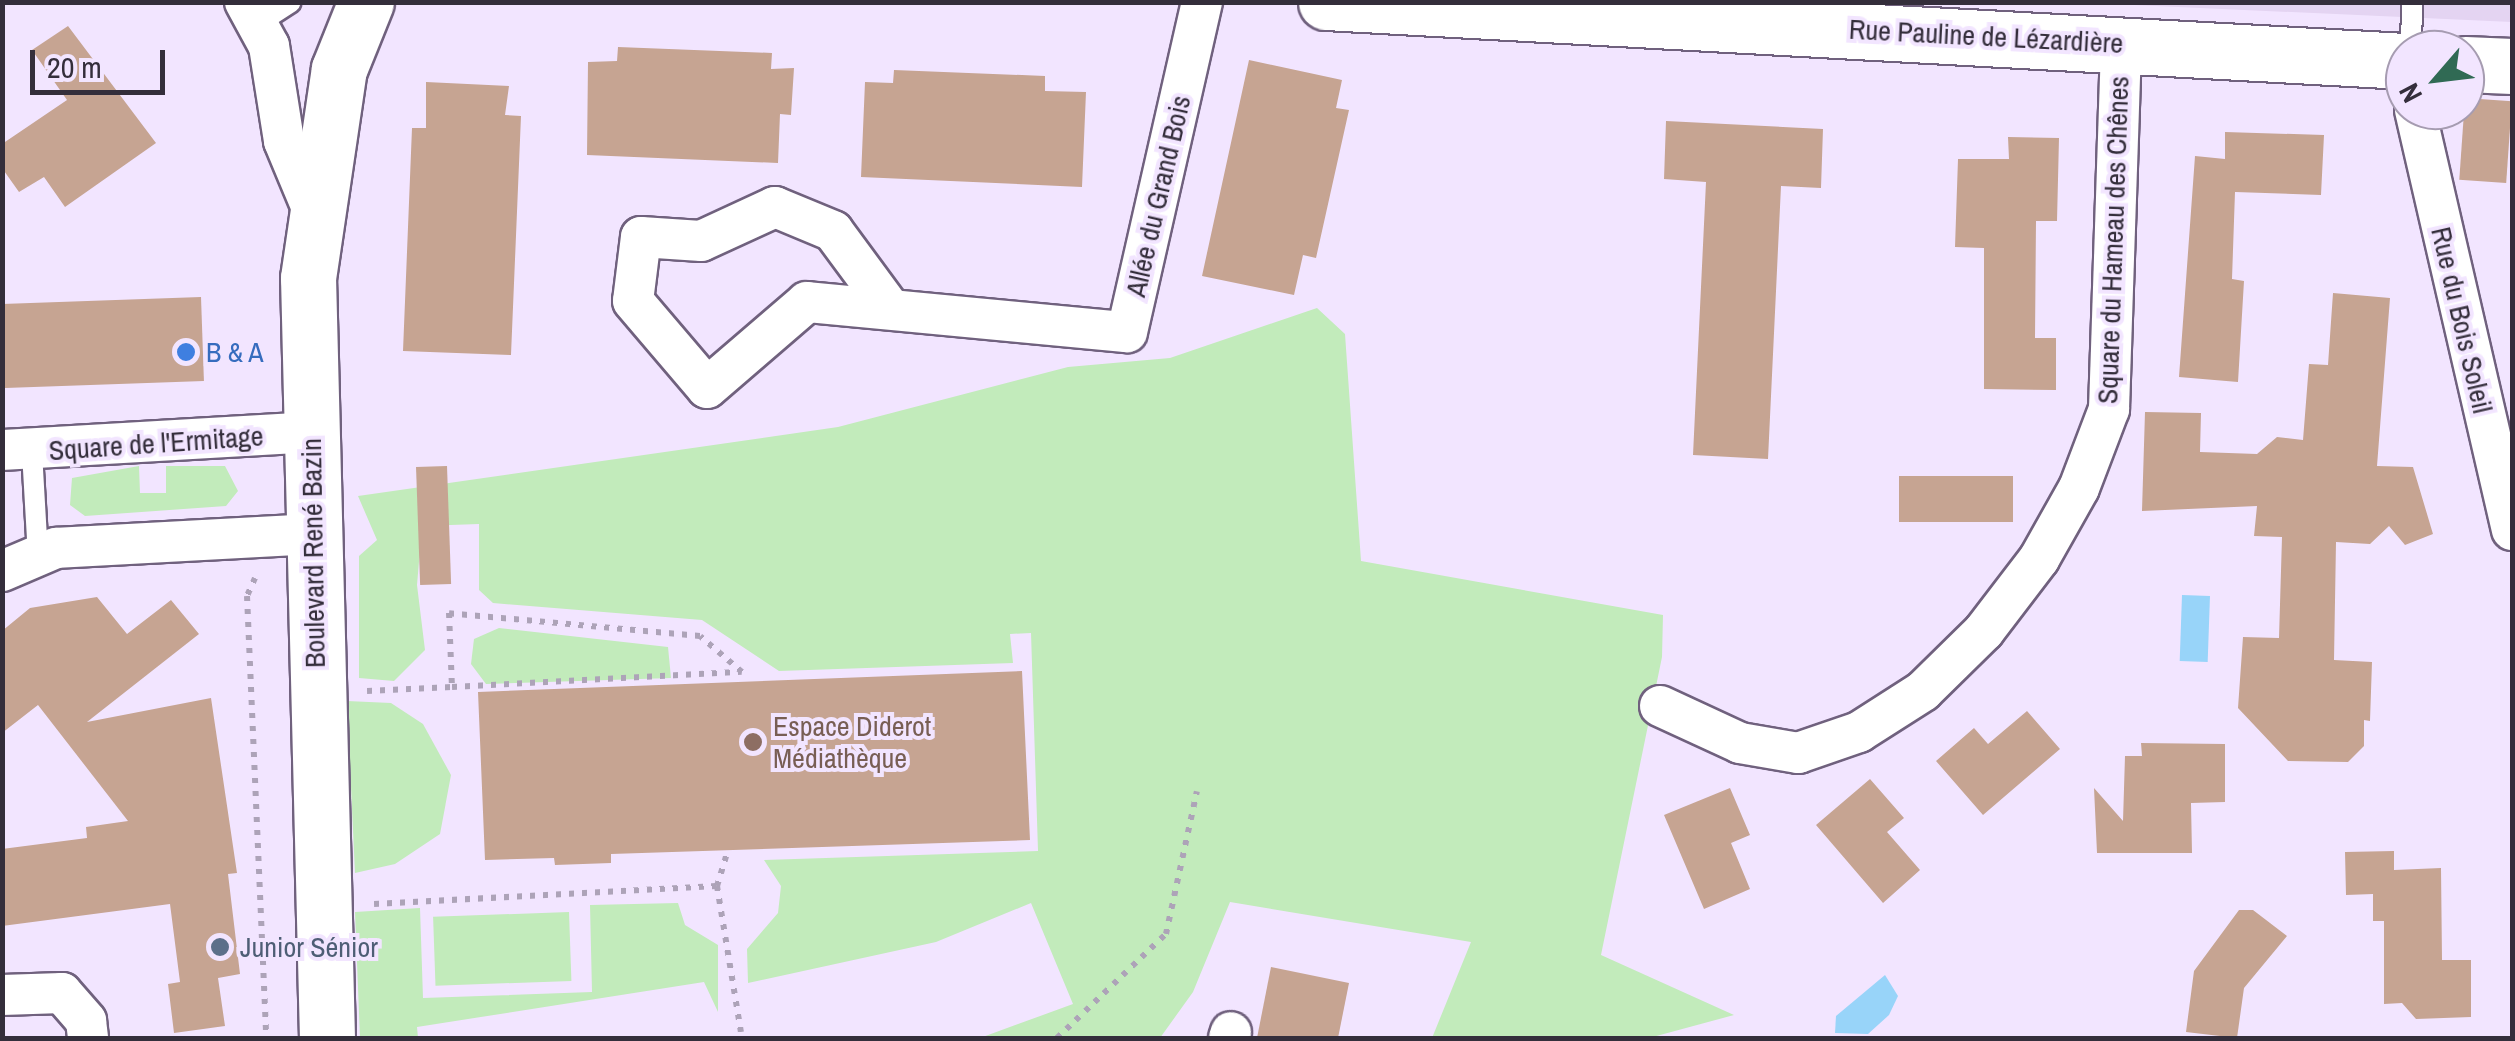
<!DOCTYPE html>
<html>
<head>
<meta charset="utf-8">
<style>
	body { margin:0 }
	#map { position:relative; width:2515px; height:1041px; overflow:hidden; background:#f2e5ff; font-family:"Archivo Narrow",sans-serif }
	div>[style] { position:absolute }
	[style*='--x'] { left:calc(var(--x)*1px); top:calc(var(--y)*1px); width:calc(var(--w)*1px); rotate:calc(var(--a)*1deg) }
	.built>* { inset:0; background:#e4d4f2 }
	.green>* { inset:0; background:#c2ebbb; transform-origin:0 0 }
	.water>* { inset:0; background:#98d4f9; transform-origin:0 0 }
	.building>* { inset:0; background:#c6a492; transform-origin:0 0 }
	.path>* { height:6px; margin-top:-3px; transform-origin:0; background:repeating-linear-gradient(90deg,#ada3b8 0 5px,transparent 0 13px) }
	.roads { filter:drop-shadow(2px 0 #70617e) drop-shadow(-2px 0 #70617e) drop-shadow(0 2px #70617e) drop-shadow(0 -2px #70617e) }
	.lane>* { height:20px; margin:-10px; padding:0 10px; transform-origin:10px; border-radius:10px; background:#fff }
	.street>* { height:40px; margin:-20px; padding:0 20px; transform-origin:20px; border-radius:20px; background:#fff }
	.secondary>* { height:55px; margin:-27.5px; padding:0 27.5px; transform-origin:27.5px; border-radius:27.5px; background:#fff }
	.dots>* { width:28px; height:28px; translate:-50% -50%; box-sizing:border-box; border:5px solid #f2e5ff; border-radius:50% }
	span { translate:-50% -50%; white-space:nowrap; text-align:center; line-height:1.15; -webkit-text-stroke:8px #f2e5ff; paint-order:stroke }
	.street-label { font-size:28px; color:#342e3b }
	.shop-label { font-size:28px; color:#366cbe }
	.left { translate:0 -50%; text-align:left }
	.education-label { font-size:28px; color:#785e54 }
	.service-label { font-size:28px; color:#4e5e75 }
	.frame { position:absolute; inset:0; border:5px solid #342e3b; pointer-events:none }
	.north { position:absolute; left:2385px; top:30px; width:100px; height:100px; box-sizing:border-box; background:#f2e5ff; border:2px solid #a69cb1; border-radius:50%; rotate:242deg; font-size:28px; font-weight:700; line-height:40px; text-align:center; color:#342e3b }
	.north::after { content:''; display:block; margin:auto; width:35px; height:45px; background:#306a54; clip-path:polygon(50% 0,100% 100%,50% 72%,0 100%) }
	.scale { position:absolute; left:30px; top:50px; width:135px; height:45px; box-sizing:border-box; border:5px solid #342e3b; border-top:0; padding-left:12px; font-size:30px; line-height:35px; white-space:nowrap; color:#342e3b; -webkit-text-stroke:8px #f2e5ff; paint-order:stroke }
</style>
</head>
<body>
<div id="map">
	<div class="built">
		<div style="clip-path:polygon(2512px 2px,2512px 22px,2090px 3px)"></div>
	</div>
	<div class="green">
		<div style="clip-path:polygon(1317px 308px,1345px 334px,1361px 561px,1663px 615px,1662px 657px,1601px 955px,1734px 1015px,1649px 1038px,1432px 1038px,1471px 942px,1230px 902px,1193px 992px,1160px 1038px,980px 1038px,1073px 1004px,1031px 903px,936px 942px,748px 983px,747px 949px,778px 913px,781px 886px,764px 860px,1038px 851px,1031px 633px,1010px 634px,1013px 663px,779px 671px,702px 620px,493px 603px,479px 590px,479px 524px,422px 526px,417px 585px,425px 650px,394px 681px,359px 678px,359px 556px,377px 540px,358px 496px,838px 427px,1068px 367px,1170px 358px)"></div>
		<div style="clip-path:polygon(139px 466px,140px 493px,166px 493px,166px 466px,225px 466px,238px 491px,226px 506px,85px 516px,70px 505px,72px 478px)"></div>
		<div style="clip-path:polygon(499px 628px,668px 647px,671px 678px,486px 684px,471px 664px,474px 639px)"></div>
		<div style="clip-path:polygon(347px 701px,391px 703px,423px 724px,451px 775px,440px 834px,395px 864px,355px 873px)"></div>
		<div style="clip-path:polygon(678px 903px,685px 925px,718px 945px,718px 1012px,704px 982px,417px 1027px,418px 1038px,360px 1038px,355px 912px,420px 908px,423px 998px,592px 992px,590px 905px)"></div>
		<div style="left:569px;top:912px;width:69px;height:136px;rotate:88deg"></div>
	</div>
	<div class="water">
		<div style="left:2182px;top:595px;width:28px;height:66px;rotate:2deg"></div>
		<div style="clip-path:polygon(1885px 975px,1898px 996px,1889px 1015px,1868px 1034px,1835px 1033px,1836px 1016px)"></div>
	</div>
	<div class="building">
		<div style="clip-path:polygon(68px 26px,156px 143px,65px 207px,44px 177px,19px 192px,2px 168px,2px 144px,67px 100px,32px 50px)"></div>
		<div style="clip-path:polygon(618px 47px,772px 53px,771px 69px,794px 68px,791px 115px,780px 114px,778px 163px,587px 155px,588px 62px,617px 61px)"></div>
		<div style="clip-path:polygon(1249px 60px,1342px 80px,1336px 108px,1349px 110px,1316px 258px,1303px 255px,1294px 295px,1202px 276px)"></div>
		<div style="clip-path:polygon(894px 70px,1045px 76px,1045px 91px,1086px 92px,1082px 187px,861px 177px,865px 82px,893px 83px)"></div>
		<div style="clip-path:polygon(426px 82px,509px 86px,505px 115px,521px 116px,511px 355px,403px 351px,412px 128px,426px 128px)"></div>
		<div style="left:2465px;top:98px;width:47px;height:82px;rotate:4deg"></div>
		<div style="clip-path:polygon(1666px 121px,1823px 129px,1821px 188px,1781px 186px,1768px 459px,1693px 455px,1706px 182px,1664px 179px)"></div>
		<div style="clip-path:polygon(2225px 132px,2324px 135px,2321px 195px,2235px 192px,2232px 279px,2244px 281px,2238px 382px,2179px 377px,2195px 156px,2225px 159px)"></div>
		<div style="clip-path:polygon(2008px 137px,2059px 138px,2057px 221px,2036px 221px,2035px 338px,2056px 338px,2056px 390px,1984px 389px,1984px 248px,1955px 247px,1958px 159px,2009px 159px)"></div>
		<div style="clip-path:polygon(2333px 293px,2390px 298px,2377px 466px,2413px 467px,2433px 534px,2405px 545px,2389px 526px,2370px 544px,2336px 542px,2334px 660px,2372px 662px,2370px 721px,2364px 720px,2364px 746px,2348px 762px,2288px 761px,2238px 708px,2243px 637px,2279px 638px,2282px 537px,2254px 536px,2257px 506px,2142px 511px,2145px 412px,2201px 413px,2200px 452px,2257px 454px,2277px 437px,2303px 440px,2309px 364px,2328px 365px)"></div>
		<div style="left:201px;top:297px;width:84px;height:199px;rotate:88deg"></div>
		<div style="left:447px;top:466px;width:118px;height:31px;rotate:88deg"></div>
		<div style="left:2013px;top:476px;width:46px;height:114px;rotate:90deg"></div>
		<div style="clip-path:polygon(97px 597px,127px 634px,171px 600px,199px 634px,87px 722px,211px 698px,237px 873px,228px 874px,240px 974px,218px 978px,225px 1026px,174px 1033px,168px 984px,180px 982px,170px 904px,2px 926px,2px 849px,87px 838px,86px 827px,128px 821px,38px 705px,2px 733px,2px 631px,30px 608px)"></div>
		<div style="clip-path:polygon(1022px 671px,1030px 840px,611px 854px,611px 863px,555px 865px,554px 858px,485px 860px,478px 692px)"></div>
		<div style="clip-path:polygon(2027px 711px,2060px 749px,1983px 815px,1936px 761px,1974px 728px,1988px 744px)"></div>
		<div style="clip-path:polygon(2141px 743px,2225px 744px,2225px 802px,2191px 803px,2192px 853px,2097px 853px,2094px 788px,2123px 821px,2125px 756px,2142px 756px)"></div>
		<div style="clip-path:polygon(1870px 779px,1904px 818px,1887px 832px,1920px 870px,1883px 903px,1816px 825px)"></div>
		<div style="clip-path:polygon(1730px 788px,1750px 835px,1731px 843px,1750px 889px,1704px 909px,1664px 815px)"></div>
		<div style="clip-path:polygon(2394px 851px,2394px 870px,2441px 868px,2442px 960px,2471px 960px,2471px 1017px,2416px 1019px,2402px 1003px,2384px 1004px,2384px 921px,2373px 921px,2373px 894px,2346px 895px,2345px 852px)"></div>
		<div style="clip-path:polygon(2239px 910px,2253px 910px,2287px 936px,2244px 988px,2237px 1038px,2186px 1032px,2194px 971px)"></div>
		<div style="clip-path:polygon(1271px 967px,1349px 983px,1338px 1038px,1257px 1038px)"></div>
	</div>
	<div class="path">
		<div style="--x:255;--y:578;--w:20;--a:114"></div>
		<div style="--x:247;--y:596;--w:442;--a:87.5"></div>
		<div style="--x:367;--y:691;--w:85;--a:-2.7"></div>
		<div style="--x:452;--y:687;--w:290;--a:-3"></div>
		<div style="--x:742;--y:672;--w:55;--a:-139.4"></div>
		<div style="--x:700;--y:636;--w:252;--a:-174.8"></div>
		<div style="--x:449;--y:613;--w:74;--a:87.7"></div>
		<div style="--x:717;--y:886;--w:37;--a:-73"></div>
		<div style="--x:374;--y:904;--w:343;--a:-3"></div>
		<div style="--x:717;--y:886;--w:148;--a:80.7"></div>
		<div style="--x:1057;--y:1038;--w:151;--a:-43.7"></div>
		<div style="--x:1166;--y:934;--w:146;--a:-77.8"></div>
	</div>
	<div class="roads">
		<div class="lane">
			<div style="--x:257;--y:24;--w:40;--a:-32.9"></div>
			<div style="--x:2411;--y:50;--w:48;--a:-88.8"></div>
			<div style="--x:32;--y:452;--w:104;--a:86.7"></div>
		</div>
		<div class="street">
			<div style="--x:245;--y:2;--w:50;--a:61.4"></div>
			<div style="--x:269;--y:46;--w:96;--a:81"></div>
			<div style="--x:284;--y:141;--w:83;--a:67.4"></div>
			<div style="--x:2415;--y:110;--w:431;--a:77"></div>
			<div style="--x:889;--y:307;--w:94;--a:-126.4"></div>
			<div style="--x:833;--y:231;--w:63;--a:-157.5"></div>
			<div style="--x:775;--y:207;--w:81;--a:155.3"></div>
			<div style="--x:701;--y:241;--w:60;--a:-176.2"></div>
			<div style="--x:641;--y:237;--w:64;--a:97.1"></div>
			<div style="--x:633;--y:301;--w:114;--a:49.6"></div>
			<div style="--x:707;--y:388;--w:132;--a:-40.7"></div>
			<div style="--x:807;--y:302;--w:321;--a:5.4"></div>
			<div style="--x:1127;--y:332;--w:338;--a:-77.2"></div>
			<div style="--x:2;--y:450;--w:309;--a:-3.3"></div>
			<div style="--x:2;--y:571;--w:59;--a:-23.1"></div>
			<div style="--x:56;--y:548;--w:257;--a:-3.1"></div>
			<div style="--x:1660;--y:706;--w:88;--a:24.8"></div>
			<div style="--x:1740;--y:743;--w:59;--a:9.8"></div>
			<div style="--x:1798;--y:753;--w:65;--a:-19"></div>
			<div style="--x:1859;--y:732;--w:76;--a:-32.6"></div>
			<div style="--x:1923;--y:691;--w:86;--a:-44.5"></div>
			<div style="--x:1984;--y:631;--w:91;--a:-52.6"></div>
			<div style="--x:2039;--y:559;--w:81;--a:-60.6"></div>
			<div style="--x:2079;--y:488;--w:85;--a:-69.2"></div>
			<div style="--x:2109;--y:409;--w:366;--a:-88.1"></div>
			<div style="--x:2;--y:995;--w:60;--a:-1.9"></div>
			<div style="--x:62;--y:993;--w:37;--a:49"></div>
			<div style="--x:86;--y:1021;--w:17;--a:83"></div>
			<div style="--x:1229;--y:1038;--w:6;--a:-72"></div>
		</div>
		<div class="secondary">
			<div style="--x:1326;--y:2;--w:1081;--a:3.13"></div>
			<div style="--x:2465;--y:64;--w:47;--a:2.4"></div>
			<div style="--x:327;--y:1038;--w:760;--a:-91.43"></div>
			<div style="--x:308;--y:278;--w:211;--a:-81.6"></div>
			<div style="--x:339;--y:69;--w:72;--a:-68.1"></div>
		</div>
	</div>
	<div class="dots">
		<div style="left:186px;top:352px;background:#3f7fe0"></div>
		<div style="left:753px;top:742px;background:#8d6e63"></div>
		<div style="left:220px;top:947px;background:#5c6f8a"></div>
	</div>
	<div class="street-label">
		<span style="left:1986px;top:36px;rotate:3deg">Rue Pauline de Lézardière</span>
		<span style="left:1158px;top:196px;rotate:-77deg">Allée du Grand Bois</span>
		<span style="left:2113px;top:240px;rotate:-88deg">Square du Hameau des Chênes</span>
		<span style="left:2462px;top:320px;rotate:77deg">Rue du Bois Soleil</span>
		<span style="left:156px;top:443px;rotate:-4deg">Square de l'Ermitage</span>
		<span style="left:313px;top:553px;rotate:-91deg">Boulevard René Bazin</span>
	</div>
	<div class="shop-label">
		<span class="left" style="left:206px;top:352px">B &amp; A</span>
	</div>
	<div class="education-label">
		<span class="left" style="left:773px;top:742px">Espace Diderot<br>Médiathèque</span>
	</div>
	<div class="service-label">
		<span class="left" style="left:240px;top:947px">Junior Sénior</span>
	</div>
	<div class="frame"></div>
	<div class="north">N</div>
	<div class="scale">20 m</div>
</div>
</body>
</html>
